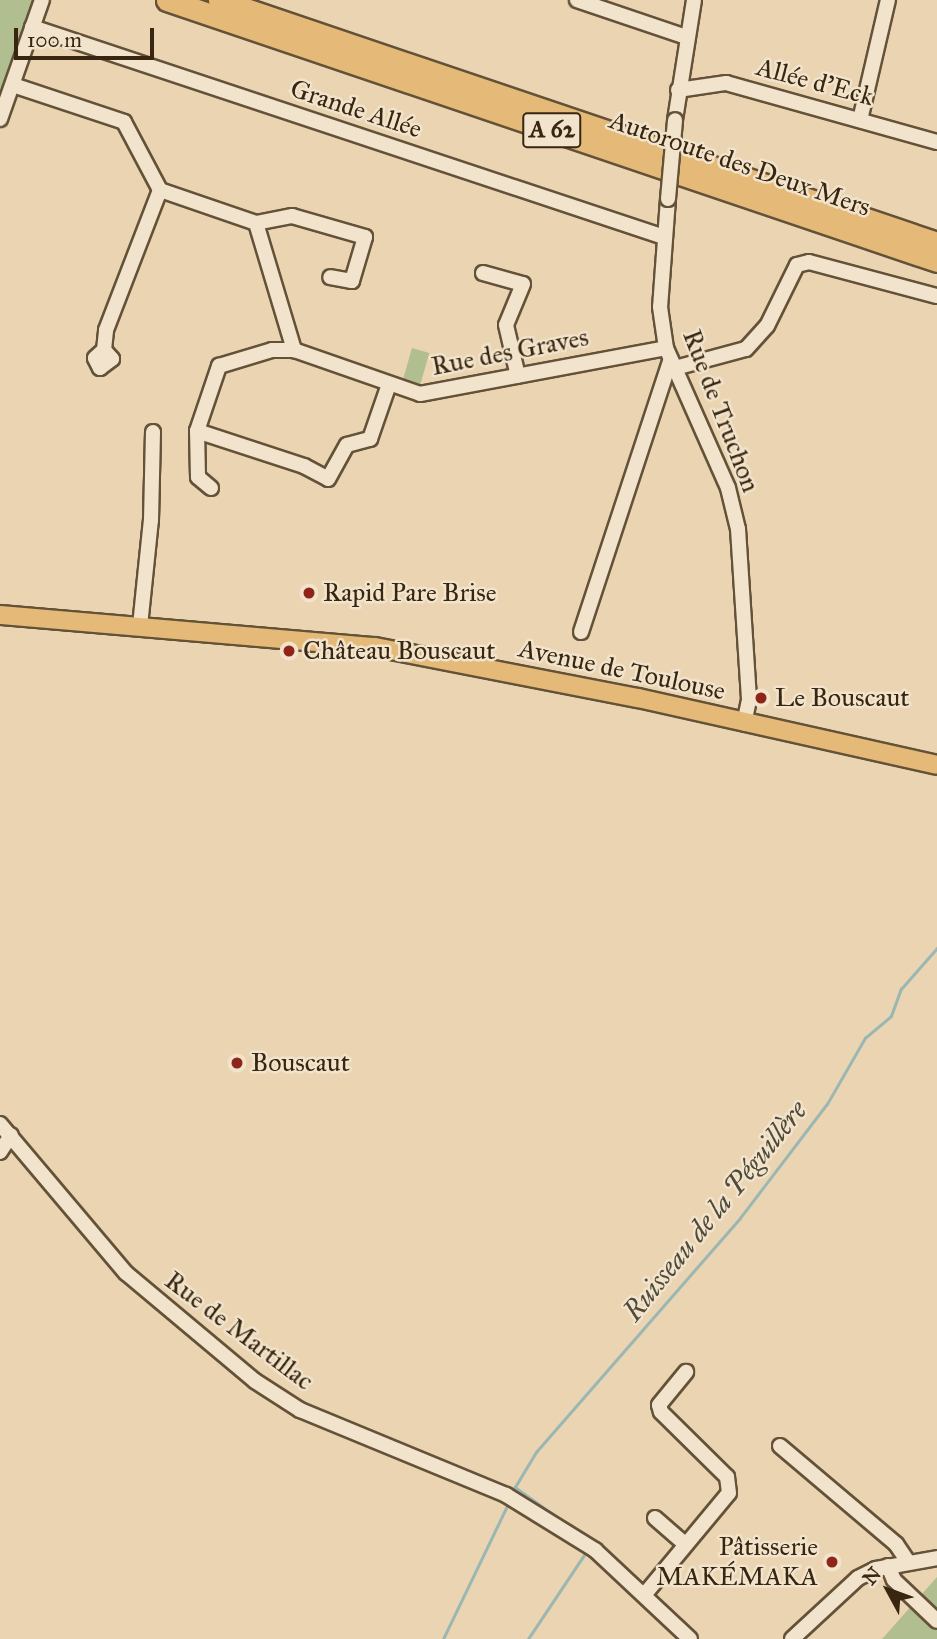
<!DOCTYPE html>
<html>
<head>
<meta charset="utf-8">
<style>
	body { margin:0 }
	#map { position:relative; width:937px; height:1639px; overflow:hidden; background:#ead4b1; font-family:"IM FELL Great Primer",serif }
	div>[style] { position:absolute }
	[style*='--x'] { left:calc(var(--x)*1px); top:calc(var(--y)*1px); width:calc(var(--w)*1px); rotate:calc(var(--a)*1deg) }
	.green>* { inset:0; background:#b1be90; transform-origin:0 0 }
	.stream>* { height:2.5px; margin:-1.25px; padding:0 1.25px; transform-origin:1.25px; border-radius:1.25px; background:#9ab7b3 }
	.roads { filter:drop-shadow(2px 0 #645238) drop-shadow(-2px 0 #645238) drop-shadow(0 2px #645238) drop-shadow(0 -2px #645238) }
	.minor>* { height:14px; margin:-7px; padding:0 7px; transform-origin:7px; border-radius:7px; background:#f1e3cc }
	.major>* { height:18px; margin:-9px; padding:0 9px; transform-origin:9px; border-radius:9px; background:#e5ba78 }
	.highway>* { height:21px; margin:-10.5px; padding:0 10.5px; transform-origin:10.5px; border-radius:10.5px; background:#e5ba78 }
	.bridges { filter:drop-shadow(2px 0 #645238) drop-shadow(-2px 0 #645238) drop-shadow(0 2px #645238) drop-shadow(0 -2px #645238) }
	.minor-bridge>* { height:14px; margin:-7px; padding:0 7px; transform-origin:7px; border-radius:7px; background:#f1e3cc }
	.dots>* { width:19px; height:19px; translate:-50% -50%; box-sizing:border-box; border:4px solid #f1e3cc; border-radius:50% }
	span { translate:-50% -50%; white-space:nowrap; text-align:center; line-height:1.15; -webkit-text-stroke:5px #f1e3cc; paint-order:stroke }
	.shield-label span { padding:2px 5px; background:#f1e3cc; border:2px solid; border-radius:5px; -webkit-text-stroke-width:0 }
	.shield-label { font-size:24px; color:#382610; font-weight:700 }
	.street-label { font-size:26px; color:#382610 }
	.poi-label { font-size:26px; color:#382610 }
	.left { translate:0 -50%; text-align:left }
	.right { translate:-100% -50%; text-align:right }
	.water-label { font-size:28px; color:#504a39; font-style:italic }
	.north { position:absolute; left:853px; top:1555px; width:70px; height:70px; -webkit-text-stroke:5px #f1e3cc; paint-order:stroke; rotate:311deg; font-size:19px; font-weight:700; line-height:28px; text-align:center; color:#382610 }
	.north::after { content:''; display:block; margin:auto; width:24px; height:32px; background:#382610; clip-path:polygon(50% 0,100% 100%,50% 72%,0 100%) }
	.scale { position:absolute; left:14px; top:28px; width:140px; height:32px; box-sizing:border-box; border:4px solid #382610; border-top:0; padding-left:9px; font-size:21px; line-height:24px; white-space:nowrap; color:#382610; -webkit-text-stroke:5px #f1e3cc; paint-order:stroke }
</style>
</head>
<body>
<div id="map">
	<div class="green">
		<div style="clip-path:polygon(0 0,42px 0,0 119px)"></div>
		<div style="left:412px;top:348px;width:18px;height:38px;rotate:16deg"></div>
		<div style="clip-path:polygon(937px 1577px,937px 1639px,882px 1639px)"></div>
	</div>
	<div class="stream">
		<div style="--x:515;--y:1487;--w:77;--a:35.5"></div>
		<div style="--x:512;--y:1492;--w:47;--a:-59"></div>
		<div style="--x:536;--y:1452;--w:310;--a:-48.9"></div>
		<div style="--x:740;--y:1218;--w:143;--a:-52.7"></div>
		<div style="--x:827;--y:1104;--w:76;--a:-60.1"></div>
		<div style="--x:865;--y:1038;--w:34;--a:-40"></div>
		<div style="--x:891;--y:1016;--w:29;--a:-70"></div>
		<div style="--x:901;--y:989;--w:55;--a:-48.7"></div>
		<div style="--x:443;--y:1639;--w:150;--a:-64.3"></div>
		<div style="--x:528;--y:1639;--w:105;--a:-56.3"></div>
	</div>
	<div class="roads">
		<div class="minor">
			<div style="--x:577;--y:0;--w:115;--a:18.7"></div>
			<div style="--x:32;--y:27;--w:666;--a:18.38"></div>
			<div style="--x:13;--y:85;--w:117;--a:18.4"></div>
			<div style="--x:124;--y:122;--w:77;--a:62.1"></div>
			<div style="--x:160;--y:190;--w:102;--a:19"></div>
			<div style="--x:256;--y:223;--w:133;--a:73.3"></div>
			<div style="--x:294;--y:350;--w:133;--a:19.2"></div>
			<div style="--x:420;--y:394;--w:250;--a:-10.6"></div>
			<div style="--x:678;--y:90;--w:49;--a:-8.3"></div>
			<div style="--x:726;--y:83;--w:219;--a:15.6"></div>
			<div style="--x:0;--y:119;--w:126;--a:-70.6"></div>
			<div style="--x:675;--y:120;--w:121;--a:-81"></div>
			<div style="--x:860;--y:120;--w:123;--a:-76.9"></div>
			<div style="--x:668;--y:199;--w:108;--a:94.2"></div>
			<div style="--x:660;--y:307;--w:41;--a:81.7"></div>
			<div style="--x:666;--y:348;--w:153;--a:66.1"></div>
			<div style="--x:728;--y:488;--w:42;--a:76.3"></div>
			<div style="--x:738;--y:529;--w:171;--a:86.3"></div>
			<div style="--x:749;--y:700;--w:24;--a:102"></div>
			<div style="--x:256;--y:223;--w:37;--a:-11"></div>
			<div style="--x:292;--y:216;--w:76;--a:16"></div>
			<div style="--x:365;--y:237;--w:46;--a:106.5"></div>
			<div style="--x:352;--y:281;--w:22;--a:-170"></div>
			<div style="--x:483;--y:273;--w:41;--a:15.4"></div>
			<div style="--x:523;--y:284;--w:44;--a:112.5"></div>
			<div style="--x:506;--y:325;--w:52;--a:76.8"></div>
			<div style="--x:104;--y:350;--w:12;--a:48"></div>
			<div style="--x:112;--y:359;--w:15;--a:143"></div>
			<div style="--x:100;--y:368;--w:11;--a:-117"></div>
			<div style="--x:95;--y:358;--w:12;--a:-42"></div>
			<div style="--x:104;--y:350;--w:20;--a:-84"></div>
			<div style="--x:106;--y:330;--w:150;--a:-68.9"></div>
			<div style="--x:675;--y:368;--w:73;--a:-15"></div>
			<div style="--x:746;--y:349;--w:31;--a:-48"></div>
			<div style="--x:767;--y:326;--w:68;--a:-63.8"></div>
			<div style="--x:797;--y:265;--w:12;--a:-14"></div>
			<div style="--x:809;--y:262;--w:132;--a:14.9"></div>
			<div style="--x:197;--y:431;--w:113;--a:18.1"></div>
			<div style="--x:304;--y:466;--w:27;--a:28"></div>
			<div style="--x:328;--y:479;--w:39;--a:-61"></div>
			<div style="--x:347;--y:445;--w:24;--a:-15"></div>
			<div style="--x:370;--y:439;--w:58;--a:-70.9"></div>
			<div style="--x:211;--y:488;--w:17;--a:-140"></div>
			<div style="--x:198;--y:477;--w:46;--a:-91.2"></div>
			<div style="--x:197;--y:431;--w:69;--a:-71.3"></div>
			<div style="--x:219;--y:366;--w:55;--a:-16.8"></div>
			<div style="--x:272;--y:350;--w:22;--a:0"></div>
			<div style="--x:140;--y:626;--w:107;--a:-84.1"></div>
			<div style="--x:151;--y:520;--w:88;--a:-88.7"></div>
			<div style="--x:581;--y:632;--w:287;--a:-71.8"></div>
			<div style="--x:0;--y:1124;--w:195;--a:49.8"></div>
			<div style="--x:126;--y:1273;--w:168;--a:39.9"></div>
			<div style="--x:255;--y:1381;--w:54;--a:32.8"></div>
			<div style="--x:300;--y:1410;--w:223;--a:22.4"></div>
			<div style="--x:506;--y:1495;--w:105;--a:31.7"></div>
			<div style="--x:595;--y:1550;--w:130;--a:43.1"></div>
			<div style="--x:0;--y:1152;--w:20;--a:-57"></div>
			<div style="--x:780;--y:1446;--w:152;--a:40.2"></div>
			<div style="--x:896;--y:1544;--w:22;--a:56"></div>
			<div style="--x:655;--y:1518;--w:40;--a:41"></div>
			<div style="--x:888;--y:1566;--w:15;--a:67"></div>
			<div style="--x:894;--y:1580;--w:59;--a:43.6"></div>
			<div style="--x:645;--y:1594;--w:131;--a:-50.3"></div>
			<div style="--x:729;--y:1493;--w:16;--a:-97"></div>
			<div style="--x:727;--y:1477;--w:93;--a:-135.4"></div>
			<div style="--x:661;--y:1412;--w:7;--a:-106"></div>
			<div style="--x:659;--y:1405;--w:43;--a:-50.7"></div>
			<div style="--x:792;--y:1639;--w:90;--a:-42.7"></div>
			<div style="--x:858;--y:1578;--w:20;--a:-27"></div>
			<div style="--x:876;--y:1569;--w:62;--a:-10.2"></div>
		</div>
		<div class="major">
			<div style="--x:0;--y:615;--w:376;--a:4.9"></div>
			<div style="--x:375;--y:647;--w:268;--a:11"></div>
			<div style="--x:638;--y:698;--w:306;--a:12.6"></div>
		</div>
		<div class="highway">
			<div style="--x:167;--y:0;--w:813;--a:18.72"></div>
			<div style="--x:219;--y:0;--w:758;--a:18.7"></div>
		</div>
	</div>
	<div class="bridges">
		<div class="minor-bridge">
			<div style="--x:668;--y:199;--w:79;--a:-84.9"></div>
		</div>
	</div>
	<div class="dots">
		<div style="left:309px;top:593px;background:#8f2418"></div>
		<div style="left:289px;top:651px;background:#8f2418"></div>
		<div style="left:761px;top:698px;background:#8f2418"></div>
		<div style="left:237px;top:1063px;background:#8f2418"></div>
		<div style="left:832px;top:1562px;background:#8f2418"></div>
	</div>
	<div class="shield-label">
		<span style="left:552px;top:130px">A 62</span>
	</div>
	<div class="street-label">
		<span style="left:815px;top:82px;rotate:15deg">Allée d'Eck</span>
		<span style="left:356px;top:109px;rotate:18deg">Grande Allée</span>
		<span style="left:740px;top:164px;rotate:19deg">Autoroute des Deux Mers</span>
		<span style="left:510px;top:352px;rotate:-11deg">Rue des Graves</span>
		<span style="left:721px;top:411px;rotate:69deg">Rue de Truchon</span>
		<span style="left:622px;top:670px;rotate:12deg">Avenue de Toulouse</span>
		<span style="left:239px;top:1331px;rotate:37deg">Rue de Martillac</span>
	</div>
	<div class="poi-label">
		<span class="left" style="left:323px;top:593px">Rapid Pare Brise</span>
		<span class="left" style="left:303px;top:651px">Château Bouscaut</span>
		<span class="left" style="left:775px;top:698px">Le Bouscaut</span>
		<span class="left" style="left:251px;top:1063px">Bouscaut</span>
		<span class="right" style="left:818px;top:1562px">Pâtisserie<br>MAKÉMAKA</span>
	</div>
	<div class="water-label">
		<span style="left:715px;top:1211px;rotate:-51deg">Ruisseau de la Péguillère</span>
	</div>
	<div class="north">N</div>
	<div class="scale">100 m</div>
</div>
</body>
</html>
